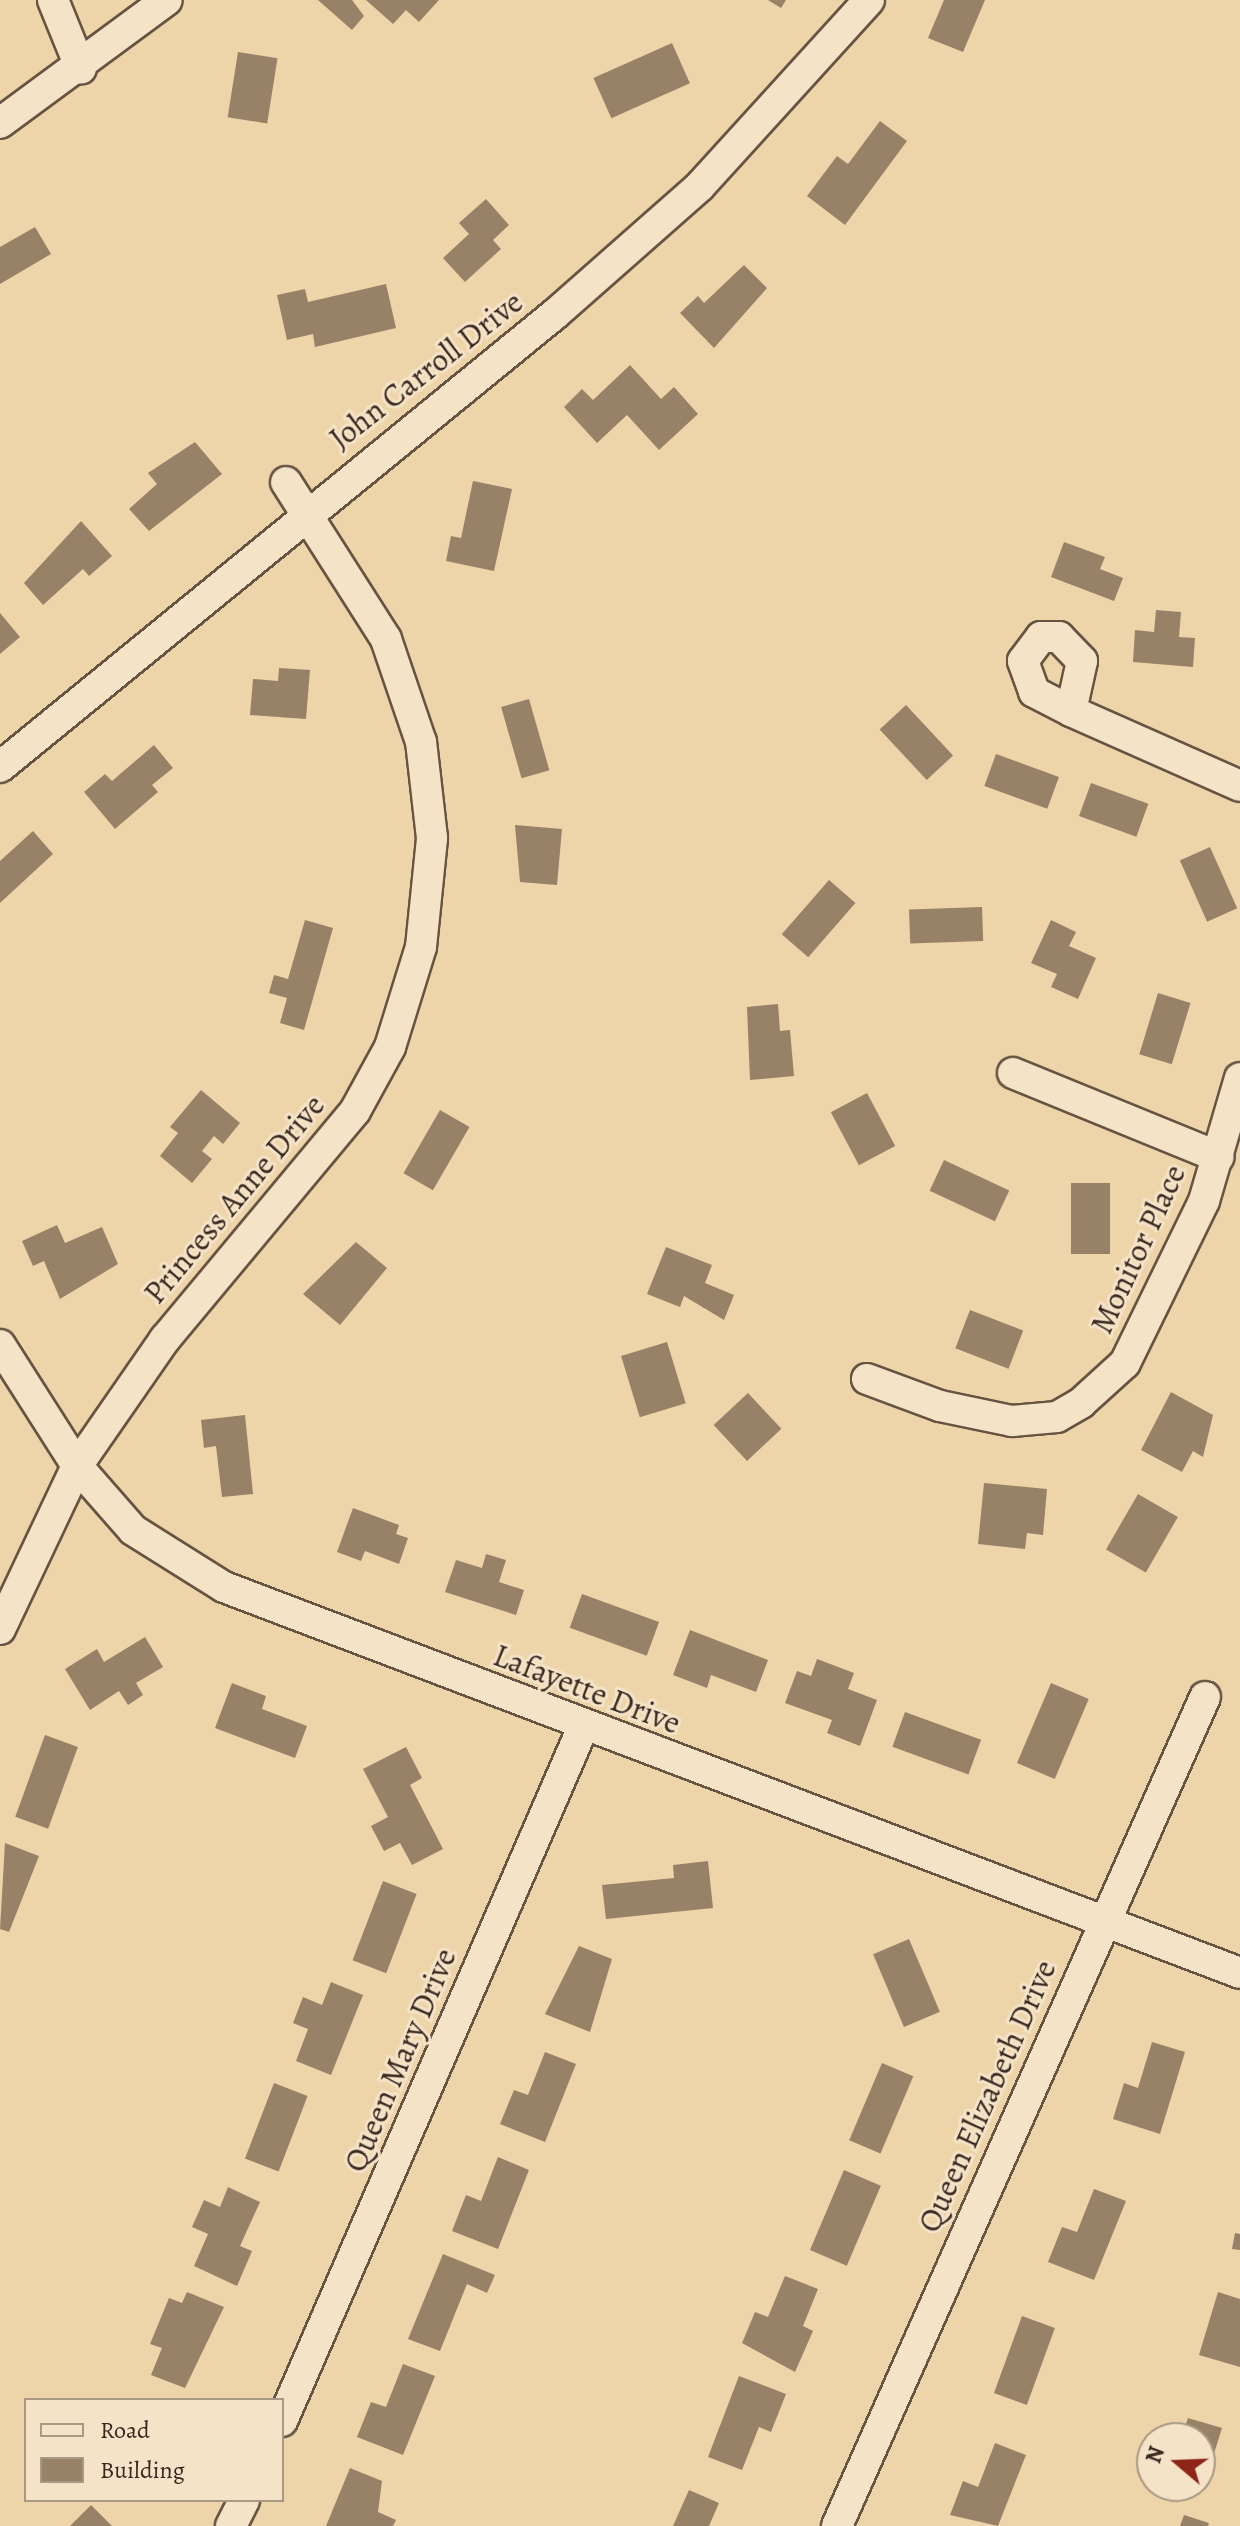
<!DOCTYPE html>
<html>
<head>
<meta charset="utf-8">
<style>
	body { margin:0 }
	#map { position:relative; width:1240px; height:2526px; overflow:hidden; background:#eed4a9; font-family:Alegreya,serif }
	div>[style] { position:absolute }
	[style*='--x'] { left:calc(var(--x)*1px); top:calc(var(--y)*1px); width:calc(var(--w)*1px); rotate:calc(var(--a)*1deg) }
	.building>* { inset:0; background:#978267; transform-origin:0 0 }
	.roads { filter:drop-shadow(2px 0 #665442) drop-shadow(-2px 0 #665442) drop-shadow(0 2px #665442) drop-shadow(0 -2px #665442) }
	.minor>* { height:30px; margin:-15px; padding:0 15px; transform-origin:15px; border-radius:15px; background:#f4e3c7 }
	span { translate:-50% -50%; white-space:nowrap; text-align:center; line-height:1.15; -webkit-text-stroke:6px #f4e3c7; paint-order:stroke }
	.street-label { font-size:32px; color:#392920 }
	.legend { position:absolute; left:24px; top:2398px; width:260px; height:104px; box-sizing:border-box; background:#f4e3c7; border:2px solid #a99984; margin:0; padding:10px 14px; list-style:none; font-size:24px; color:#392920 }
	.legend li { display:flex; align-items:center; gap:16px; height:40px }
	.legend b { width:40px; border:2px solid #a99984 }
	.north { position:absolute; left:1136px; top:2422px; width:80px; height:80px; box-sizing:border-box; background:#f4e3c7; border:2px solid #a99984; border-radius:50%; rotate:289deg; font-size:22px; font-weight:700; line-height:32px; text-align:center; color:#392920 }
	.north::after { content:''; display:block; margin:auto; width:28px; height:36px; background:#8f2418; clip-path:polygon(50% 0,100% 100%,50% 72%,0 100%) }
</style>
</head>
<body>
<div id="map">
	<div class="building">
		<div style="clip-path:polygon(318px 0,352px 0,364px 16px,352px 30px)"></div>
		<div style="clip-path:polygon(366px 0,439px 0,419px 22px,406px 10px,393px 24px)"></div>
		<div style="clip-path:polygon(768px 0,786px 0,781px 8px)"></div>
		<div style="clip-path:polygon(944px 0,985px 0,963px 52px,928px 38px)"></div>
		<div style="left:672px;top:43px;width:44px;height:86px;rotate:66deg"></div>
		<div style="left:238px;top:52px;width:40px;height:66px;rotate:9deg"></div>
		<div style="clip-path:polygon(880px 121px,907px 141px,845px 225px,807px 196px,837px 156px,848px 164px)"></div>
		<div style="clip-path:polygon(486px 199px,509px 225px,493px 240px,501px 249px,465px 282px,443px 258px,469px 234px,459px 223px)"></div>
		<div style="clip-path:polygon(35px 227px,51px 254px,0 284px,0 247px)"></div>
		<div style="clip-path:polygon(744px 265px,767px 288px,714px 348px,680px 313px,698px 296px,704px 303px)"></div>
		<div style="clip-path:polygon(386px 284px,396px 328px,315px 347px,313px 334px,287px 340px,277px 295px,305px 289px,308px 302px)"></div>
		<div style="clip-path:polygon(630px 365px,661px 399px,674px 387px,698px 414px,659px 450px,627px 415px,597px 443px,564px 407px,582px 389px,593px 400px)"></div>
		<div style="clip-path:polygon(195px 442px,222px 474px,149px 531px,129px 509px,157px 484px,148px 473px)"></div>
		<div style="clip-path:polygon(473px 481px,512px 489px,494px 571px,446px 561px,451px 536px,461px 538px)"></div>
		<div style="clip-path:polygon(81px 521px,112px 556px,89px 576px,83px 569px,43px 605px,24px 583px)"></div>
		<div style="clip-path:polygon(1064px 542px,1105px 557px,1100px 569px,1123px 578px,1114px 601px,1051px 577px)"></div>
		<div style="clip-path:polygon(1156px 610px,1181px 612px,1179px 637px,1195px 638px,1193px 667px,1133px 662px,1135px 630px,1154px 632px)"></div>
		<div style="clip-path:polygon(0 613px,20px 637px,0 654px)"></div>
		<div style="clip-path:polygon(279px 668px,310px 670px,306px 719px,250px 715px,253px 679px,278px 681px)"></div>
		<div style="left:529px;top:699px;width:74px;height:29px;rotate:74deg"></div>
		<div style="left:906px;top:705px;width:69px;height:36px;rotate:47deg"></div>
		<div style="clip-path:polygon(154px 745px,173px 768px,152px 785px,158px 792px,115px 829px,84px 792px,105px 774px,112px 781px)"></div>
		<div style="left:996px;top:754px;width:67px;height:34px;rotate:20deg"></div>
		<div style="left:1091px;top:783px;width:61px;height:35px;rotate:20deg"></div>
		<div style="clip-path:polygon(515px 825px,562px 829px,557px 885px,520px 882px)"></div>
		<div style="clip-path:polygon(33px 831px,53px 854px,0 903px,0 861px)"></div>
		<div style="left:1210px;top:847px;width:67px;height:33px;rotate:66deg"></div>
		<div style="left:829px;top:880px;width:35px;height:72px;rotate:41deg"></div>
		<div style="left:982px;top:907px;width:34px;height:73px;rotate:88deg"></div>
		<div style="clip-path:polygon(305px 920px,333px 928px,304px 1030px,280px 1023px,287px 998px,269px 993px,274px 975px,288px 979px)"></div>
		<div style="clip-path:polygon(1051px 920px,1076px 932px,1069px 946px,1096px 958px,1078px 999px,1051px 987px,1057px 974px,1031px 963px)"></div>
		<div style="left:1158px;top:993px;width:34px;height:64px;rotate:17deg"></div>
		<div style="clip-path:polygon(778px 1004px,780px 1031px,790px 1030px,794px 1076px,750px 1080px,747px 1007px)"></div>
		<div style="clip-path:polygon(201px 1090px,240px 1123px,223px 1144px,214px 1136px,202px 1151px,212px 1159px,192px 1183px,160px 1156px,178px 1133px,170px 1127px)"></div>
		<div style="left:867px;top:1093px;width:60px;height:41px;rotate:62deg"></div>
		<div style="left:440px;top:1110px;width:34px;height:73px;rotate:30deg"></div>
		<div style="left:944px;top:1160px;width:72px;height:34px;rotate:25deg"></div>
		<div style="left:1071px;top:1183px;width:39px;height:71px"></div>
		<div style="clip-path:polygon(57px 1225px,65px 1243px,102px 1227px,118px 1264px,60px 1299px,44px 1261px,33px 1266px,22px 1241px)"></div>
		<div style="clip-path:polygon(356px 1242px,387px 1268px,340px 1325px,303px 1294px)"></div>
		<div style="clip-path:polygon(666px 1247px,712px 1265px,705px 1283px,734px 1295px,724px 1320px,684px 1296px,680px 1307px,647px 1294px)"></div>
		<div style="left:970px;top:1310px;width:57px;height:41px;rotate:21deg"></div>
		<div style="left:667px;top:1342px;width:64px;height:48px;rotate:73deg"></div>
		<div style="clip-path:polygon(1171px 1392px,1213px 1415px,1203px 1457px,1193px 1451px,1182px 1472px,1141px 1450px)"></div>
		<div style="left:748px;top:1393px;width:49px;height:47px;rotate:47deg"></div>
		<div style="clip-path:polygon(245px 1415px,253px 1494px,222px 1497px,216px 1446px,204px 1448px,201px 1420px)"></div>
		<div style="clip-path:polygon(984px 1483px,1047px 1489px,1043px 1535px,1027px 1533px,1025px 1549px,978px 1544px)"></div>
		<div style="left:1138px;top:1494px;width:46px;height:64px;rotate:30deg"></div>
		<div style="clip-path:polygon(353px 1508px,399px 1525px,396px 1534px,408px 1538px,399px 1564px,365px 1551px,361px 1561px,337px 1552px)"></div>
		<div style="clip-path:polygon(486px 1554px,506px 1560px,499px 1582px,524px 1590px,516px 1615px,445px 1592px,456px 1560px,482px 1568px)"></div>
		<div style="left:582px;top:1594px;width:82px;height:36px;rotate:20deg"></div>
		<div style="clip-path:polygon(690px 1630px,768px 1660px,756px 1692px,711px 1675px,707px 1688px,673px 1675px)"></div>
		<div style="clip-path:polygon(145px 1637px,163px 1667px,136px 1683px,143px 1695px,128px 1705px,119px 1691px,90px 1710px,65px 1669px,97px 1649px,104px 1662px)"></div>
		<div style="clip-path:polygon(817px 1659px,854px 1673px,848px 1689px,877px 1700px,860px 1746px,827px 1733px,832px 1720px,785px 1703px,797px 1671px,811px 1676px)"></div>
		<div style="clip-path:polygon(232px 1683px,266px 1696px,262px 1709px,307px 1726px,295px 1758px,215px 1728px)"></div>
		<div style="left:1051px;top:1683px;width:41px;height:87px;rotate:23deg"></div>
		<div style="left:905px;top:1712px;width:81px;height:37px;rotate:20deg"></div>
		<div style="left:45px;top:1735px;width:35px;height:87px;rotate:20deg"></div>
		<div style="clip-path:polygon(406px 1747px,422px 1778px,410px 1785px,443px 1849px,412px 1865px,400px 1843px,384px 1851px,371px 1826px,388px 1817px,363px 1769px)"></div>
		<div style="clip-path:polygon(5px 1843px,39px 1856px,9px 1932px,0 1929px)"></div>
		<div style="clip-path:polygon(708px 1861px,713px 1908px,606px 1919px,602px 1885px,674px 1878px,673px 1865px)"></div>
		<div style="left:383px;top:1881px;width:36px;height:85px;rotate:21deg"></div>
		<div style="left:909px;top:1939px;width:79px;height:39px;rotate:67deg"></div>
		<div style="clip-path:polygon(579px 1946px,612px 1959px,590px 2032px,545px 2014px)"></div>
		<div style="clip-path:polygon(331px 1982px,363px 1995px,331px 2075px,296px 2061px,308px 2029px,293px 2023px,303px 1997px,322px 2005px)"></div>
		<div style="clip-path:polygon(1152px 2042px,1185px 2052px,1160px 2134px,1113px 2119px,1124px 2083px,1138px 2088px)"></div>
		<div style="clip-path:polygon(545px 2052px,576px 2064px,545px 2142px,500px 2124px,514px 2090px,528px 2095px)"></div>
		<div style="left:882px;top:2063px;width:34px;height:84px;rotate:23deg"></div>
		<div style="left:274px;top:2083px;width:36px;height:81px;rotate:21deg"></div>
		<div style="clip-path:polygon(498px 2157px,529px 2170px,498px 2249px,452px 2231px,466px 2195px,481px 2201px)"></div>
		<div style="left:844px;top:2170px;width:40px;height:87px;rotate:23deg"></div>
		<div style="clip-path:polygon(228px 2187px,260px 2202px,240px 2246px,252px 2251px,237px 2286px,194px 2266px,208px 2234px,192px 2227px,204px 2200px,220px 2207px)"></div>
		<div style="clip-path:polygon(1094px 2189px,1126px 2201px,1094px 2280px,1048px 2262px,1062px 2227px,1077px 2232px)"></div>
		<div style="clip-path:polygon(1235px 2233px,1240px 2234px,1240px 2250px,1232px 2249px)"></div>
		<div style="clip-path:polygon(443px 2254px,495px 2275px,487px 2293px,467px 2284px,440px 2351px,408px 2339px)"></div>
		<div style="clip-path:polygon(785px 2276px,818px 2289px,803px 2326px,813px 2331px,795px 2372px,742px 2343px,755px 2312px,768px 2317px)"></div>
		<div style="clip-path:polygon(187px 2292px,224px 2307px,185px 2388px,151px 2375px,162px 2348px,150px 2344px,169px 2298px,182px 2303px)"></div>
		<div style="clip-path:polygon(1218px 2292px,1240px 2299px,1240px 2367px,1199px 2355px)"></div>
		<div style="left:1022px;top:2316px;width:35px;height:82px;rotate:20deg"></div>
		<div style="clip-path:polygon(403px 2364px,435px 2376px,403px 2455px,357px 2437px,371px 2402px,386px 2407px)"></div>
		<div style="clip-path:polygon(739px 2376px,786px 2394px,771px 2432px,759px 2427px,742px 2470px,708px 2457px)"></div>
		<div style="clip-path:polygon(1188px 2418px,1222px 2428px,1207px 2476px,1200px 2474px,1200px 2438px,1181px 2438px)"></div>
		<div style="clip-path:polygon(995px 2443px,1026px 2455px,998px 2526px,950px 2515px,963px 2481px,978px 2487px)"></div>
		<div style="clip-path:polygon(350px 2468px,382px 2481px,378px 2512px,396px 2520px,393px 2526px,326px 2526px)"></div>
		<div style="clip-path:polygon(689px 2490px,719px 2503px,709px 2526px,673px 2526px)"></div>
		<div style="clip-path:polygon(91px 2505px,112px 2526px,70px 2526px)"></div>
		<div style="clip-path:polygon(1184px 2515px,1209px 2523px,1208px 2526px,1180px 2526px)"></div>
	</div>
	<div class="roads">
		<div class="minor">
			<div style="--x:53;--y:0;--w:74;--a:67.9"></div>
			<div style="--x:0;--y:123;--w:207;--a:-36.4"></div>
			<div style="--x:1071;--y:711;--w:51;--a:-77.6"></div>
			<div style="--x:1082;--y:661;--w:33;--a:-134"></div>
			<div style="--x:1059;--y:637;--w:18;--a:180"></div>
			<div style="--x:1041;--y:637;--w:30;--a:127"></div>
			<div style="--x:1023;--y:661;--w:33;--a:70"></div>
			<div style="--x:1034;--y:692;--w:42;--a:27.2"></div>
			<div style="--x:1071;--y:711;--w:185;--a:23.9"></div>
			<div style="--x:0;--y:767;--w:716;--a:-39.22"></div>
			<div style="--x:555;--y:314;--w:193;--a:-41.4"></div>
			<div style="--x:700;--y:186;--w:251;--a:-47.7"></div>
			<div style="--x:1013;--y:1073;--w:222;--a:22.2"></div>
			<div style="--x:0;--y:1345;--w:143;--a:57.5"></div>
			<div style="--x:77;--y:1466;--w:85;--a:48.8"></div>
			<div style="--x:133;--y:1530;--w:107;--a:32.1"></div>
			<div style="--x:224;--y:1587;--w:1087;--a:20.8"></div>
			<div style="--x:867;--y:1379;--w:78;--a:20.3"></div>
			<div style="--x:940;--y:1406;--w:74;--a:11.8"></div>
			<div style="--x:1012;--y:1421;--w:45;--a:-5.1"></div>
			<div style="--x:1057;--y:1417;--w:28;--a:-30"></div>
			<div style="--x:1081;--y:1403;--w:59;--a:-42.3"></div>
			<div style="--x:1125;--y:1363;--w:180;--a:-64"></div>
			<div style="--x:1204;--y:1201;--w:128;--a:-73.7"></div>
			<div style="--x:0;--y:1629;--w:180;--a:-64.7"></div>
			<div style="--x:77;--y:1466;--w:155;--a:-55.3"></div>
			<div style="--x:165;--y:1339;--w:297;--a:-50.2"></div>
			<div style="--x:355;--y:1111;--w:73;--a:-61.3"></div>
			<div style="--x:390;--y:1047;--w:105;--a:-72.8"></div>
			<div style="--x:421;--y:947;--w:110;--a:-84.2"></div>
			<div style="--x:432;--y:838;--w:97;--a:-96.5"></div>
			<div style="--x:421;--y:742;--w:109;--a:-108.8"></div>
			<div style="--x:386;--y:639;--w:186;--a:-122.5"></div>
			<div style="--x:282;--y:2421;--w:756;--a:-66.55"></div>
			<div style="--x:231;--y:2526;--w:29;--a:-63"></div>
			<div style="--x:837;--y:2526;--w:907;--a:-66.06"></div>
		</div>
	</div>
	<div class="street-label">
		<span style="left:426px;top:370px;rotate:-38deg">John Carroll Drive</span>
		<span style="left:234px;top:1199px;rotate:-50deg">Princess Anne Drive</span>
		<span style="left:1138px;top:1249px;rotate:-65deg">Monitor Place</span>
		<span style="left:587px;top:1689px;rotate:21deg">Lafayette Drive</span>
		<span style="left:400px;top:2060px;rotate:-67deg">Queen Mary Drive</span>
		<span style="left:987px;top:2096px;rotate:-66deg">Queen Elizabeth Drive</span>
	</div>
	<ul class="legend">
	<li><b style="height:10px;background:#f4e3c7"></b>Road</li>
	<li><b style="height:22px;background:#978267"></b>Building</li>
	</ul>
	<div class="north">N</div>
</div>
</body>
</html>
